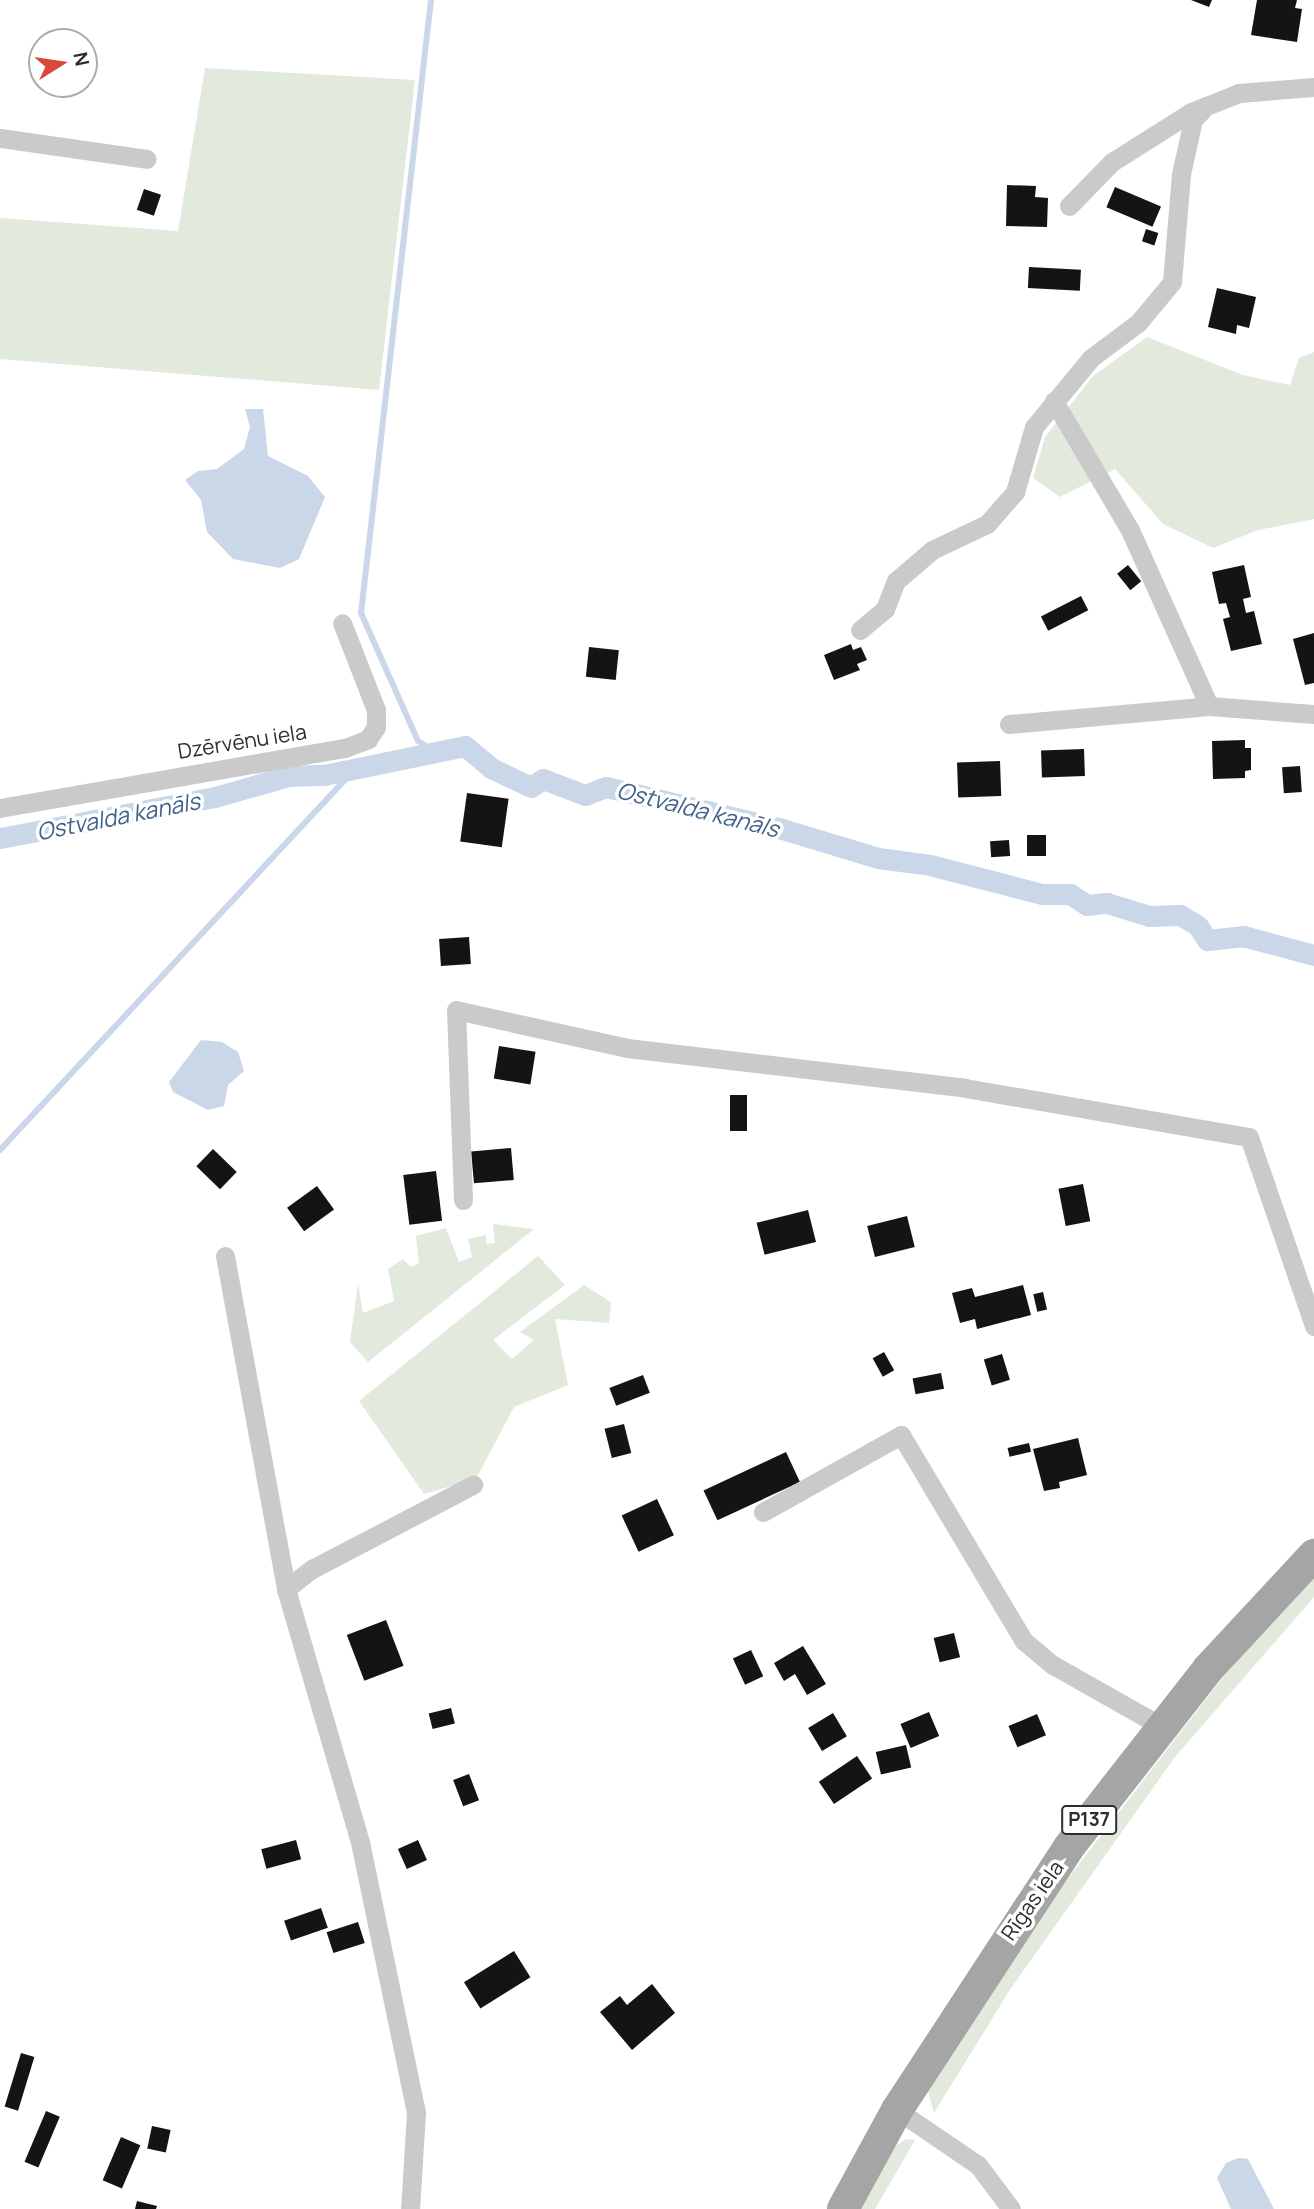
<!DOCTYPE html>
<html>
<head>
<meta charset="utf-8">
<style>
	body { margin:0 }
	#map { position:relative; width:1314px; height:2209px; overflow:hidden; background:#fff; font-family:Manrope,sans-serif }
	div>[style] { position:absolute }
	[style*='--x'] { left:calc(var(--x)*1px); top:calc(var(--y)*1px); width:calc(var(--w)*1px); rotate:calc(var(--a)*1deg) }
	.green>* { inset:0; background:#e1eadc }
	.water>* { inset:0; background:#c9d7e9 }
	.stream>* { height:6px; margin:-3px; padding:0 3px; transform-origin:3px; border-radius:3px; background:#c9d7e9 }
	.canal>* { height:21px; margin:-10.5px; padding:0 10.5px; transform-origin:10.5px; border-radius:10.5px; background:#c9d7e9 }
	.building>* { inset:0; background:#141414; transform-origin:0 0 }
	.minor>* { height:19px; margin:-9.5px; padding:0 9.5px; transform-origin:9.5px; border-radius:9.5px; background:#cacaca }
	.primary>* { height:32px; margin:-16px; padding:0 16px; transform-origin:16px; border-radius:16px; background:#a5a5a5 }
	span { translate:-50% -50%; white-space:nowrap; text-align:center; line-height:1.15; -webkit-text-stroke:7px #fff; paint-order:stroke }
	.shield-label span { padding:2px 5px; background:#fff; border:2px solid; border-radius:5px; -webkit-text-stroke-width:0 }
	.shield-label { font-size:19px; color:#2d2d2d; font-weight:700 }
	.street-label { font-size:21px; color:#2d2d2d }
	.water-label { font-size:23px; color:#41628a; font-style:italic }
	.north { position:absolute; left:28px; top:28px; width:70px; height:70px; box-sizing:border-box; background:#fff; border:2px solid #ababab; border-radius:50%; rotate:78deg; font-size:19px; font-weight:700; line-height:28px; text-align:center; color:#2d2d2d }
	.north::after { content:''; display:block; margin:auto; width:24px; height:32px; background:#d9483b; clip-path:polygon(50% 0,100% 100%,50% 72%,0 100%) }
</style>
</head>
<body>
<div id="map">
	<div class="green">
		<div style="clip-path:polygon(205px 68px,415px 80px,379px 390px,0 359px,0 218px,178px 231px)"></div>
		<div style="clip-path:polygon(1147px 337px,1243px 375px,1290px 385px,1299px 358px,1314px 352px,1314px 519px,1258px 530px,1213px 548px,1163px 524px,1115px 469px,1060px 497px,1033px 478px,1045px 437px,1093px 376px)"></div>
		<div style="clip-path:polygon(493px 1224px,534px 1229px,368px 1362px,350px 1342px,358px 1284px,363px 1313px,394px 1301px,388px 1269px,403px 1259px,411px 1267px,419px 1263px,416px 1236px,446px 1228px,459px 1262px,472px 1257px,468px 1239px,486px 1235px,486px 1244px,495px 1243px)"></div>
		<div style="clip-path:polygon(538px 1256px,565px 1285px,493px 1340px,512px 1359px,534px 1340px,520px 1332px,584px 1285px,611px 1302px,609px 1323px,555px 1319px,568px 1385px,514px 1407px,476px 1479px,424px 1494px,359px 1401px)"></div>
		<div style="clip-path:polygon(1314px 1573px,1314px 1597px,1175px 1757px,1011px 1988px,934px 2113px,928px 2091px,1046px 1907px,1219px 1682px)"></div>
		<div style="clip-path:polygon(906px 2139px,915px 2140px,875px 2209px,857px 2209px,890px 2150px)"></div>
	</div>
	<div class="water">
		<div style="clip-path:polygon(245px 409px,263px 409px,268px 456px,308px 476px,325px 497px,299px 559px,280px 568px,233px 559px,207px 532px,201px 500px,185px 480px,198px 471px,217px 469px,244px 449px,250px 427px)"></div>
		<div style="clip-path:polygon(201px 1040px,222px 1042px,238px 1052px,244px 1071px,228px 1085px,224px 1106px,208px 1110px,173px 1092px,169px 1082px)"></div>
		<div style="clip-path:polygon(1238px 2158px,1248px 2159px,1274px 2209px,1231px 2209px,1217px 2178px,1226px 2163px)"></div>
	</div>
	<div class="stream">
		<div style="--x:431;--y:0;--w:617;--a:96.51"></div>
		<div style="--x:361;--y:613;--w:140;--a:66"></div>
		<div style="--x:418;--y:741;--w:19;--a:32"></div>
		<div style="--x:0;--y:1150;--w:521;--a:-47.02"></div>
	</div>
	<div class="canal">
		<div style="--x:0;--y:838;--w:219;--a:-10.8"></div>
		<div style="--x:215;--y:797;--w:76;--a:-16"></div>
		<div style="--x:288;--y:776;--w:36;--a:-2"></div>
		<div style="--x:324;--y:775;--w:144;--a:-11.6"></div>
		<div style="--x:465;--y:746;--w:34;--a:40"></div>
		<div style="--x:491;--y:768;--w:44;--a:25.4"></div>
		<div style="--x:531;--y:787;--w:14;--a:-34"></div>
		<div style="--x:543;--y:779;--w:45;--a:20.9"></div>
		<div style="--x:585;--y:795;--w:22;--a:-21"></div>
		<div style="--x:606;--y:787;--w:181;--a:13.4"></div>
		<div style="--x:782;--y:829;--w:100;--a:16.8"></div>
		<div style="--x:878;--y:858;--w:52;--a:7.7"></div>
		<div style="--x:930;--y:865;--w:116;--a:14.5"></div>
		<div style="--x:1042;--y:894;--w:28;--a:0"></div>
		<div style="--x:1070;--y:894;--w:20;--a:33"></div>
		<div style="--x:1087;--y:905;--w:20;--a:-6"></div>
		<div style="--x:1107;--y:903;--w:44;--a:17.2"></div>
		<div style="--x:1149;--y:916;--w:31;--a:-2"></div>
		<div style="--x:1180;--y:915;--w:21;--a:31"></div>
		<div style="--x:1198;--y:926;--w:17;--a:57"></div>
		<div style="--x:1207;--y:940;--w:36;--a:-6"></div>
		<div style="--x:1243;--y:936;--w:73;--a:15"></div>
	</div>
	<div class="building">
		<div style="clip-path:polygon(1191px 0,1212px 0,1209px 7px)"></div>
		<div style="clip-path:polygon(1257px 0,1297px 0,1295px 8px,1302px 9px,1297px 42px,1251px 35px)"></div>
		<div style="clip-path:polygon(1007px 185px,1036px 186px,1035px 197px,1048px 198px,1047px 227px,1006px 226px)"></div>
		<div style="left:1115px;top:187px;width:50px;height:22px;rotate:23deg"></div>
		<div style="left:144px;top:189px;width:18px;height:22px;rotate:19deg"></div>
		<div style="left:1146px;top:229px;width:13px;height:13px;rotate:18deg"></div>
		<div style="left:1029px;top:267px;width:52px;height:21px;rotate:3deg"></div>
		<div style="clip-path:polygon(1217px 288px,1256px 297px,1249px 328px,1237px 325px,1236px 334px,1208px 327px)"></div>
		<div style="left:1128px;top:565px;width:21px;height:14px;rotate:51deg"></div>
		<div style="clip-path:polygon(1244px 565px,1251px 597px,1243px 599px,1246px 613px,1254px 611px,1262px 644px,1231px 651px,1223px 619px,1230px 617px,1226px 603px,1219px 604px,1212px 572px)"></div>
		<div style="left:1081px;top:596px;width:16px;height:45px;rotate:63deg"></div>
		<div style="clip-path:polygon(1314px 633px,1314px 683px,1305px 685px,1293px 639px)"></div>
		<div style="clip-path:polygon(851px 644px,853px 650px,861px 647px,867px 660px,857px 664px,860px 670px,834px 680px,824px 655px)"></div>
		<div style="left:589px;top:647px;width:30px;height:30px;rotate:6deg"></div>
		<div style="clip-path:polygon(1245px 740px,1245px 748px,1251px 748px,1251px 770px,1245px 771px,1245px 778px,1213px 779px,1212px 741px)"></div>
		<div style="left:1084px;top:749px;width:27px;height:43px;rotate:88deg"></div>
		<div style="left:1000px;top:761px;width:35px;height:43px;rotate:88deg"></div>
		<div style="left:1300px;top:766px;width:26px;height:18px;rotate:86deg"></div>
		<div style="left:467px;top:793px;width:42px;height:49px;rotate:8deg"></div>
		<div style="left:1027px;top:835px;width:19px;height:21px"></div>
		<div style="left:1009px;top:840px;width:16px;height:19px;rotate:86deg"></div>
		<div style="left:469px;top:937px;width:27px;height:30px;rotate:86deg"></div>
		<div style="left:499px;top:1046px;width:37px;height:33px;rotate:9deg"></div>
		<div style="left:730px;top:1095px;width:17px;height:36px"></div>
		<div style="left:511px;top:1148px;width:32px;height:40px;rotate:85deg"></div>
		<div style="left:213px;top:1149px;width:33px;height:24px;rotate:44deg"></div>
		<div style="left:436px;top:1171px;width:50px;height:33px;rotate:83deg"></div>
		<div style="left:1083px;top:1184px;width:38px;height:25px;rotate:79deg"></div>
		<div style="left:317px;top:1186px;width:29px;height:37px;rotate:54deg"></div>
		<div style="left:808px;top:1210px;width:33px;height:53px;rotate:76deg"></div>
		<div style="left:907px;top:1216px;width:32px;height:41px;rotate:76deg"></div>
		<div style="clip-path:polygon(1023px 1285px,1031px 1315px,977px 1329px,975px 1319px,960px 1323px,952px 1293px,972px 1288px,975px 1297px)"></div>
		<div style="left:1043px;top:1292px;width:18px;height:10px;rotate:77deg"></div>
		<div style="left:884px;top:1352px;width:21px;height:13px;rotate:61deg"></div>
		<div style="left:1002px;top:1354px;width:27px;height:19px;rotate:73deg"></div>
		<div style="left:941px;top:1373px;width:16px;height:29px;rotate:79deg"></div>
		<div style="left:643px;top:1375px;width:19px;height:36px;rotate:69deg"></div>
		<div style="left:624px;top:1424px;width:30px;height:20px;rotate:76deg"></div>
		<div style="clip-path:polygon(1078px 1438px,1087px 1475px,1059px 1482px,1060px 1488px,1044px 1491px,1033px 1449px)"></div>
		<div style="left:1029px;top:1443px;width:9px;height:22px;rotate:77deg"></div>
		<div style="left:786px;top:1452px;width:33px;height:91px;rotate:65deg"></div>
		<div style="left:657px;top:1499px;width:40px;height:39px;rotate:65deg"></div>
		<div style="left:386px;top:1620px;width:49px;height:42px;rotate:69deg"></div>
		<div style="left:954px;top:1633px;width:25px;height:21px;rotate:76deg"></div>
		<div style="clip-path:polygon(803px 1646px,826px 1684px,807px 1695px,795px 1674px,784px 1681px,774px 1663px)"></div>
		<div style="left:751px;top:1650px;width:29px;height:20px;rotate:65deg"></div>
		<div style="left:451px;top:1708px;width:16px;height:23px;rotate:76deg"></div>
		<div style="left:929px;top:1712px;width:26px;height:31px;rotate:67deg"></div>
		<div style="left:833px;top:1713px;width:27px;height:29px;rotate:59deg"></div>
		<div style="left:1037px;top:1714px;width:23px;height:31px;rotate:67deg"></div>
		<div style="left:906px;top:1745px;width:23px;height:31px;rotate:77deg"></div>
		<div style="left:857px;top:1756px;width:27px;height:46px;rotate:56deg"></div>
		<div style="left:469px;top:1774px;width:28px;height:17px;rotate:69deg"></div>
		<div style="left:296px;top:1840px;width:20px;height:36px;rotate:75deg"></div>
		<div style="left:418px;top:1840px;width:22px;height:22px;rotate:66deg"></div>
		<div style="left:321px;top:1908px;width:21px;height:39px;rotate:71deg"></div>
		<div style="left:358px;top:1922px;width:22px;height:33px;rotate:72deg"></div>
		<div style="left:514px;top:1951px;width:31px;height:59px;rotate:58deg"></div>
		<div style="clip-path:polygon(652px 1984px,675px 2013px,632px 2050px,600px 2012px,620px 1996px,627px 2005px)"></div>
		<div style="left:21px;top:2053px;width:14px;height:56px;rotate:17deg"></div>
		<div style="left:46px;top:2111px;width:15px;height:55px;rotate:23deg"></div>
		<div style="left:152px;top:2126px;width:19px;height:23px;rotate:12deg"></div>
		<div style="left:121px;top:2137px;width:21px;height:47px;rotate:23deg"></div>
		<div style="clip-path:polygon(137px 2201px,157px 2206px,156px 2209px,135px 2209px)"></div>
	</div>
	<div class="minor">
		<div style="--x:0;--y:138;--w:148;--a:8.1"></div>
		<div style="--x:1069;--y:206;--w:62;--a:-45.7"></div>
		<div style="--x:1112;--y:162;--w:93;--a:-32.3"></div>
		<div style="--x:1191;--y:112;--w:52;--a:-21.6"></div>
		<div style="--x:1239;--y:93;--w:75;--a:-4.6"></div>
		<div style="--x:1054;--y:401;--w:150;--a:59.5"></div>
		<div style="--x:1130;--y:530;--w:193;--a:65.8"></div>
		<div style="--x:860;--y:630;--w:33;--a:-40"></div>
		<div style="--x:885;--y:609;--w:30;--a:-69"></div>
		<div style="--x:896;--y:581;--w:48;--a:-40.7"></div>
		<div style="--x:932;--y:550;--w:61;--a:-25.3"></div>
		<div style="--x:987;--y:524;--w:43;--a:-48.8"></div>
		<div style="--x:1015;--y:492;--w:68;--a:-73.7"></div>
		<div style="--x:1034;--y:427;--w:89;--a:-50.4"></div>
		<div style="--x:1091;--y:358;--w:59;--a:-36.7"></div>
		<div style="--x:1138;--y:323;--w:53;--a:-50.3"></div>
		<div style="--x:1172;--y:282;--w:108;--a:-85.2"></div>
		<div style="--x:1181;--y:174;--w:55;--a:-77.5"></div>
		<div style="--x:1193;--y:120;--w:19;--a:-47"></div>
		<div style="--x:1009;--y:724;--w:201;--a:-5.1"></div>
		<div style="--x:1209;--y:706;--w:105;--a:4.4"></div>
		<div style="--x:0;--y:808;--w:350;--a:-9.9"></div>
		<div style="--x:345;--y:748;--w:25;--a:-21"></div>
		<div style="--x:368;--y:739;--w:14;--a:-56"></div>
		<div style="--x:376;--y:727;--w:17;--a:-90"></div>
		<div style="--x:376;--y:710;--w:93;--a:-111.3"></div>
		<div style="--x:463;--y:1200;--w:190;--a:-92.1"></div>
		<div style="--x:456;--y:1010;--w:175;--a:12.5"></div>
		<div style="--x:627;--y:1048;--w:340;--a:6.7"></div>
		<div style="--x:965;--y:1088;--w:288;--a:9.8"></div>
		<div style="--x:1249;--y:1137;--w:200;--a:71"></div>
		<div style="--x:225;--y:1256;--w:339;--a:79.6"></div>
		<div style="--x:286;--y:1589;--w:264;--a:73.7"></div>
		<div style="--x:360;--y:1842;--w:276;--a:78.3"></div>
		<div style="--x:416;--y:2112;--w:97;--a:93.5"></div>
		<div style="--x:763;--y:1512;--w:158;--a:-29.2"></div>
		<div style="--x:901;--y:1435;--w:240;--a:59.2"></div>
		<div style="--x:1024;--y:1641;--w:38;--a:40"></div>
		<div style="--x:1053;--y:1665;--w:124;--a:29.5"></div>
		<div style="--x:286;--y:1589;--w:33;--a:-38"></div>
		<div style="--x:312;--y:1569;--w:182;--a:-27.6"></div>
		<div style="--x:897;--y:2110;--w:98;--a:34.2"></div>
		<div style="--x:978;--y:2165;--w:55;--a:53.1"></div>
	</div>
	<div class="primary">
		<div style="--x:843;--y:2209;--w:113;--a:-61.4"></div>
		<div style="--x:897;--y:2110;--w:314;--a:-56.8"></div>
		<div style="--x:1069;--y:1847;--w:226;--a:-52"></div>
		<div style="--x:1208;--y:1669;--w:156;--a:-47.1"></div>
	</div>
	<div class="shield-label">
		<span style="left:1089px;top:1820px">P137</span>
	</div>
	<div class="street-label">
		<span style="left:242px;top:741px;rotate:-9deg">Dzērvēnu iela</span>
		<span style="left:1032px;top:1900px;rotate:-55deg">Rīgas iela</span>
	</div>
	<div class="water-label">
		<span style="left:698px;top:809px;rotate:14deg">Ostvalda kanāls</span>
		<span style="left:118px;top:816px;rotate:-11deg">Ostvalda kanāls</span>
	</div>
	<div class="north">N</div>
</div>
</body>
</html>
